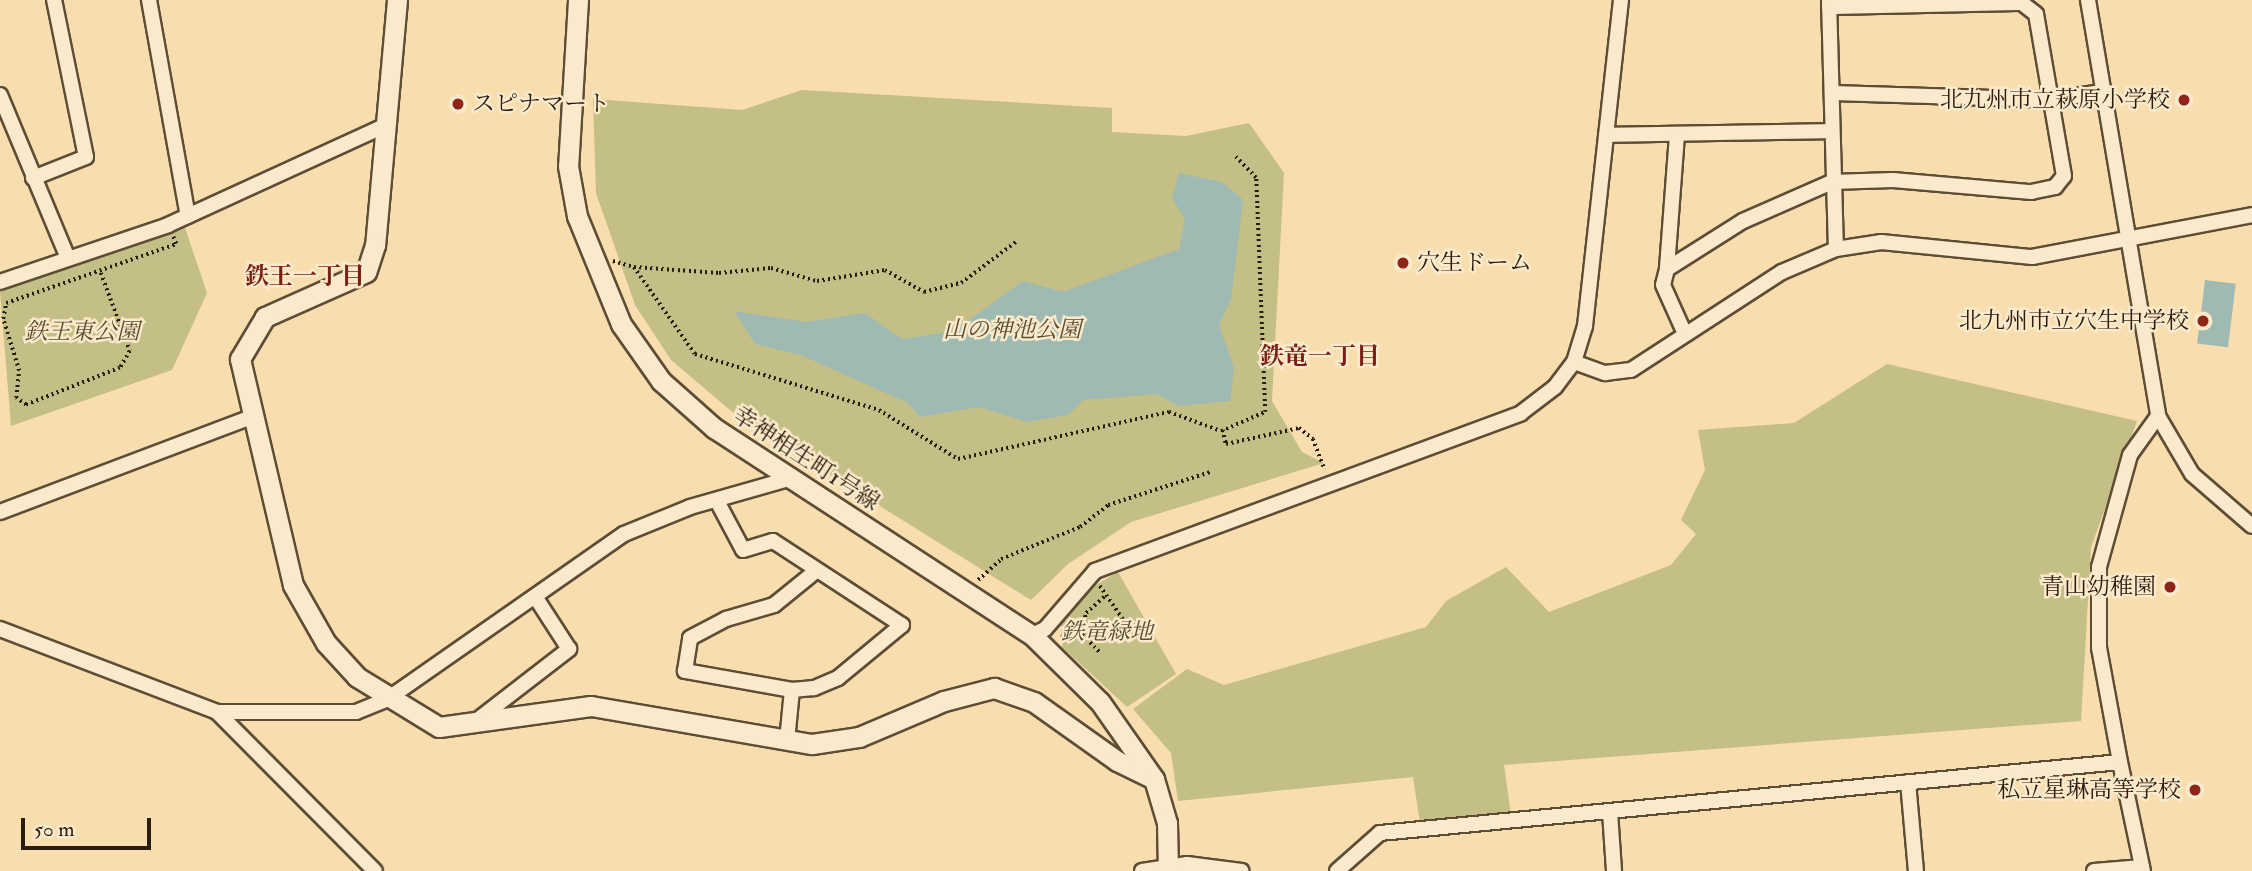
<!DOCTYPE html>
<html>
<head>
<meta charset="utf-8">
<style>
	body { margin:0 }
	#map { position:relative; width:2252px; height:871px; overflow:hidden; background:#f8ddae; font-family:"IM FELL Double Pica","Noto Serif JP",serif }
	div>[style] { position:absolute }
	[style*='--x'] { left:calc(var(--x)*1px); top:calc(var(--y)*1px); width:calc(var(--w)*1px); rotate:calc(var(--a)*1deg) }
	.green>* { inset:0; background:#c3bf86 }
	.water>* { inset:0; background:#9fbab2; transform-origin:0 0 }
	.path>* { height:3.5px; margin-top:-1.75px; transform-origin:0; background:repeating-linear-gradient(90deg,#2a1d0e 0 2px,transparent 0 5.5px) }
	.roads { filter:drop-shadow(2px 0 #5e4d36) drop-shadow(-2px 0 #5e4d36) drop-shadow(0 2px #5e4d36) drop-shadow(0 -2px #5e4d36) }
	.street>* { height:14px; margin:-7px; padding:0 7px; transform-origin:7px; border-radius:7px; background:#fae9ca }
	.secondary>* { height:19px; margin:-9.5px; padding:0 9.5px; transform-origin:9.5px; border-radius:9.5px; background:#fae9ca }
	.dots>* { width:19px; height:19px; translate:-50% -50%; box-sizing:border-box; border:4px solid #fae9ca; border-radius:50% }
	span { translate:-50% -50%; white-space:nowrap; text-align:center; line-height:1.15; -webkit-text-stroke:5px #fae9ca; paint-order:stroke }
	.poi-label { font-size:23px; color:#2a1d0e }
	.right { translate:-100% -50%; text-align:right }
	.left { translate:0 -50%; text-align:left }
	.park-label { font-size:23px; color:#584e32; font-style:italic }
	.street-label { font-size:23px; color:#2a1d0e }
	.neighbourhood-label { font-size:24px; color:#7a1f14; font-weight:700 }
	.scale { position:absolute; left:21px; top:818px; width:130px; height:32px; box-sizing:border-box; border:4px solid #2a1d0e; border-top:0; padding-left:9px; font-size:21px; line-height:24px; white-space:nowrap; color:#2a1d0e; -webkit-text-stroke:5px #fae9ca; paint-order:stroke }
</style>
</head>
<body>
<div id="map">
	<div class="green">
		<div style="clip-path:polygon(802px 90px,1112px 108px,1112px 132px,1186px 136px,1249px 123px,1284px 173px,1272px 401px,1302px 452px,1324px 463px,1131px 522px,1068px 564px,1031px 600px,743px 421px,671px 360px,635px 305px,596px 193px,593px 99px,742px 110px)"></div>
		<div style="clip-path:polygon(185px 228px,207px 293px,172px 370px,11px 426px,0 291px)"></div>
		<div style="clip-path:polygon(1887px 364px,2137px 421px,2091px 547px,2081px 721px,1504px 765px,1511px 815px,1420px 823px,1413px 777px,1178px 801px,1171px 753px,1133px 709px,1187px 669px,1224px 685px,1426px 627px,1446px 601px,1506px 567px,1549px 612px,1671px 565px,1696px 534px,1681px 520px,1705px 470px,1698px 430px,1794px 423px)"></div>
		<div style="clip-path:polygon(1118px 572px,1176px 674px,1127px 707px,1062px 647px,1061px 622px,1091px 588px)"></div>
	</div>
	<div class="water">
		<div style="clip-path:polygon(1179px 173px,1222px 182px,1243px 200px,1231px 299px,1219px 325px,1234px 368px,1230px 401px,1178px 406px,1157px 394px,1083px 400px,1068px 415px,1027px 422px,979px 407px,920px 417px,908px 403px,803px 356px,755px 344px,734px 311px,806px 322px,865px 313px,902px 339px,954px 331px,1023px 281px,1063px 292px,1179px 249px,1185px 219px,1172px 198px)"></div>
		<div style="left:2205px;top:280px;width:31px;height:64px;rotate:7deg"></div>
	</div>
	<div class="path">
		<div style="--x:613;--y:261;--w:22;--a:16"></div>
		<div style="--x:634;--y:267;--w:106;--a:55"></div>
		<div style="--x:695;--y:354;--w:192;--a:16.9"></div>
		<div style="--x:879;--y:410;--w:93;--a:31.8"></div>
		<div style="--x:958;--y:459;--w:216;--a:-12.6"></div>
		<div style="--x:1169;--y:412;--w:55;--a:20.1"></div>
		<div style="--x:1221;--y:431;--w:48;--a:-23.4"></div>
		<div style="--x:1265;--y:412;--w:234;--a:-92.2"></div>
		<div style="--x:1256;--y:178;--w:32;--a:-134"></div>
		<div style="--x:634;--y:267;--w:85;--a:4"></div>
		<div style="--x:719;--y:273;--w:52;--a:-5.5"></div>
		<div style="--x:771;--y:268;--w:48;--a:15.8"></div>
		<div style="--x:817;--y:281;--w:69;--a:-9.2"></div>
		<div style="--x:885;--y:270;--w:45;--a:29.4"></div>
		<div style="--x:924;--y:292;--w:38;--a:-14"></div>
		<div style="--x:961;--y:283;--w:70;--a:-36.9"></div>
		<div style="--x:101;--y:273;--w:83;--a:69.6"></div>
		<div style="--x:130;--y:351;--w:20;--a:120"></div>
		<div style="--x:120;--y:368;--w:101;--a:158.5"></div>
		<div style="--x:26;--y:405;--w:12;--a:-145"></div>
		<div style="--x:16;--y:398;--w:27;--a:-84"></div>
		<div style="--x:19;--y:371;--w:54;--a:-107.1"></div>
		<div style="--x:3;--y:319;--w:16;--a:-79"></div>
		<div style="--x:6;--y:303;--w:180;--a:-19.1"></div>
		<div style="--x:176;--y:244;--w:8;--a:-113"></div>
		<div style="--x:1223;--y:430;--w:14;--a:78"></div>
		<div style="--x:1226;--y:444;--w:75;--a:-12.4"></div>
		<div style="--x:1299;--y:428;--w:18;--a:38"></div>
		<div style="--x:1313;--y:439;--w:33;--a:69"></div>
		<div style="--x:978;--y:580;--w:31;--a:-42"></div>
		<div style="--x:1001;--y:559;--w:85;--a:-22.1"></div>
		<div style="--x:1080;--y:527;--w:36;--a:-38"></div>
		<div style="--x:1108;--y:505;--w:107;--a:-17.9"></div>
		<div style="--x:1100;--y:586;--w:44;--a:55.2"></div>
		<div style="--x:1060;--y:638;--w:21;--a:-14"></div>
		<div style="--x:1099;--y:652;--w:27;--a:-135"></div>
		<div style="--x:1080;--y:633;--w:21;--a:-73"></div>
		<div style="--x:1086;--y:613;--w:27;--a:-42"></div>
	</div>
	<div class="roads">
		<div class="street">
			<div style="--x:149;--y:0;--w:219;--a:79.8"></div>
			<div style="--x:1829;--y:0;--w:249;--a:88.4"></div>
			<div style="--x:2088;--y:0;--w:422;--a:80.4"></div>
			<div style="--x:2158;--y:416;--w:67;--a:59.6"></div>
			<div style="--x:2192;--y:474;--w:79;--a:40.9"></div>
			<div style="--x:1833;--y:93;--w:217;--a:1.8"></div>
			<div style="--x:2050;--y:100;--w:52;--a:-8.9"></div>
			<div style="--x:0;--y:95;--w:174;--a:67.4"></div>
			<div style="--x:1606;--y:135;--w:225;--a:-1"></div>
			<div style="--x:1677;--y:135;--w:134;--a:94.3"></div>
			<div style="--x:1667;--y:269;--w:90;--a:-32.3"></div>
			<div style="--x:1743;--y:221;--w:97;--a:-23.7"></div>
			<div style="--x:1832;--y:182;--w:61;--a:-1.9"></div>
			<div style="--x:1893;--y:180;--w:139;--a:5"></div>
			<div style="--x:2031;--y:192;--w:25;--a:-12"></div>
			<div style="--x:2055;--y:187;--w:14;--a:-51"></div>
			<div style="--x:2064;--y:176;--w:164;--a:-99.8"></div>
			<div style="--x:2036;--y:14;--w:18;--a:-142"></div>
			<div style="--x:2022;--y:3;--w:193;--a:178.8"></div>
			<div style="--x:33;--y:178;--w:57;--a:-21.6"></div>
			<div style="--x:86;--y:157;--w:160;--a:-101.5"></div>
			<div style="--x:1667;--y:269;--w:16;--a:104"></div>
			<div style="--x:1663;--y:285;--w:54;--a:65.8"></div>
			<div style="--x:0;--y:282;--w:177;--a:-18.7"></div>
			<div style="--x:168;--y:225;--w:240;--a:-24.6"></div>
			<div style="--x:1574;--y:362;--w:33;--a:20"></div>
			<div style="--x:1605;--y:373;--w:26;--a:-7"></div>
			<div style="--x:1631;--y:370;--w:180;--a:-33"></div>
			<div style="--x:1782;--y:272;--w:59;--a:-23.1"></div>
			<div style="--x:1836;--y:249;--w:46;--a:-8.8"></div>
			<div style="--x:1881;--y:242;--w:152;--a:5.7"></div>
			<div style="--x:2032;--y:257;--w:224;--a:-10.8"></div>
			<div style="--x:717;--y:501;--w:55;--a:62"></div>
			<div style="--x:743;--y:550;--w:31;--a:-17"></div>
			<div style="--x:773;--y:541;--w:154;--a:33.1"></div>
			<div style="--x:902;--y:625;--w:83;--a:140.4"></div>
			<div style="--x:838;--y:678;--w:26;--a:157"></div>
			<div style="--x:814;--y:688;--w:22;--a:175"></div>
			<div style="--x:792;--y:690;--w:109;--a:-169.9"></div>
			<div style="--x:685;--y:671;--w:33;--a:-81"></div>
			<div style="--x:690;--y:638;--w:41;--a:-27.8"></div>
			<div style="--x:726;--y:619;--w:50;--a:-16.3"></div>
			<div style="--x:774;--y:605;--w:55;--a:-39.1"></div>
			<div style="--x:0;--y:512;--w:266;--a:-20.7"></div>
			<div style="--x:0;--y:629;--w:232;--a:20.9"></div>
			<div style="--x:217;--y:712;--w:139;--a:0"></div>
			<div style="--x:356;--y:712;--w:32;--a:-22"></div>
			<div style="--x:386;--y:700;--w:290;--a:-34.9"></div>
			<div style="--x:624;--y:534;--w:71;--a:-22.2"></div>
			<div style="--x:690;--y:507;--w:106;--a:-15.9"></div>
			<div style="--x:1032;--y:635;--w:14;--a:-25"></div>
			<div style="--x:1045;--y:629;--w:77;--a:-49.2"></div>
			<div style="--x:1095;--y:571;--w:454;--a:-20.3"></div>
			<div style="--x:1521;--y:413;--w:43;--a:-37.4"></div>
			<div style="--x:1555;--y:387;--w:31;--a:-53"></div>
			<div style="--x:1574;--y:362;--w:38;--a:-73"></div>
			<div style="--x:1585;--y:326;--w:328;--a:-83.7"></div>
			<div style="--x:217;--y:712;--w:224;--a:45.2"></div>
			<div style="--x:476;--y:721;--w:118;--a:-37.7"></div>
			<div style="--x:569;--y:649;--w:61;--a:-122.9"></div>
			<div style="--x:787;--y:741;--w:51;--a:-84.4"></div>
			<div style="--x:2120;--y:762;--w:116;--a:-100.4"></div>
			<div style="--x:2099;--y:648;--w:81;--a:-90"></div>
			<div style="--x:2099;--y:567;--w:116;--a:-74.5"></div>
			<div style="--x:2130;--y:455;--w:48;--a:-54.3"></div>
			<div style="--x:1908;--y:782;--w:89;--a:84.9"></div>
			<div style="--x:1610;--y:812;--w:59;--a:86.1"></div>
			<div style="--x:1142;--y:871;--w:46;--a:-8.8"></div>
			<div style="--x:1187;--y:864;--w:55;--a:7.3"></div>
			<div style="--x:1337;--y:871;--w:57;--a:-41.5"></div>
			<div style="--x:1380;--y:833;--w:743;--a:-5.48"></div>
			<div style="--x:2120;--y:762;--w:111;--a:78.1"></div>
			<div style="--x:2094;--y:871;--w:48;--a:-4.8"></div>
		</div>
		<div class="secondary">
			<div style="--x:397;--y:0;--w:246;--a:95.1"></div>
			<div style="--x:375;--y:245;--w:28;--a:108"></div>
			<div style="--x:366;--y:272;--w:111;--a:156"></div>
			<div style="--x:265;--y:317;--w:49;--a:120.8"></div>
			<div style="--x:240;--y:359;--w:232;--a:76.8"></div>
			<div style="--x:293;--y:585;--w:67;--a:60.4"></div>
			<div style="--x:326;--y:643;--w:46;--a:47.6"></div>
			<div style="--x:357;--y:677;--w:96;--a:31.4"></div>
			<div style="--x:439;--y:727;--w:153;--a:-7.9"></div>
			<div style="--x:591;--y:706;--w:224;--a:9.8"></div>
			<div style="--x:812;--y:744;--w:48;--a:-8.5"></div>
			<div style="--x:859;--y:737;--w:92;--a:-23"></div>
			<div style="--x:944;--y:701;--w:52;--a:-14.6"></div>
			<div style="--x:994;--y:688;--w:42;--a:19.3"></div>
			<div style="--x:1034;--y:702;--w:102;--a:35.4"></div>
			<div style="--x:1117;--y:761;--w:41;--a:25.9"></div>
			<div style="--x:578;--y:0;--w:166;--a:93.4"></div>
			<div style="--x:568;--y:166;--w:51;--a:79.8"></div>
			<div style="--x:577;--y:216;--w:117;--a:67.8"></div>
			<div style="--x:621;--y:324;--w:70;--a:54.9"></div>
			<div style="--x:661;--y:381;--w:71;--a:41.6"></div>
			<div style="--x:714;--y:428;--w:379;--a:33.1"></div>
			<div style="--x:1032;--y:635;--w:95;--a:44.6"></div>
			<div style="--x:1100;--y:702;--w:94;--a:55"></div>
			<div style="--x:1154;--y:779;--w:46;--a:73.5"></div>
			<div style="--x:1167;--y:823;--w:48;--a:88.8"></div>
		</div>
	</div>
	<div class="dots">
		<div style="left:2184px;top:100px;background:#8f2418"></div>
		<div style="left:458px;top:104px;background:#8f2418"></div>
		<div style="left:1403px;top:263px;background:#8f2418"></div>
		<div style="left:2203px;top:321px;background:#8f2418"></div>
		<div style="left:2170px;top:587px;background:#8f2418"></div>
		<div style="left:2195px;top:790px;background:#8f2418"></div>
	</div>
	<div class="poi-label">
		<span class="right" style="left:2170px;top:100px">北九州市立萩原小学校</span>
		<span class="left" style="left:472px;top:104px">スピナマート</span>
		<span class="left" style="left:1417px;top:263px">穴生ドーム</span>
		<span class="right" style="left:2189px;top:321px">北九州市立穴生中学校</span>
		<span class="right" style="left:2156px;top:587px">青山幼稚園</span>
		<span class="right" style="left:2181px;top:790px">私立星琳高等学校</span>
	</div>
	<div class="park-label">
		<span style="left:1012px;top:330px">山の神池公園</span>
		<span style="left:82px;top:332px">鉄王東公園</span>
		<span style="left:1107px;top:632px">鉄竜緑地</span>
	</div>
	<div class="street-label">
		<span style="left:806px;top:459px;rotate:33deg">幸神相生町1号線</span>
	</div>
	<div class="neighbourhood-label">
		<span style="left:305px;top:277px">鉄王一丁目</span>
		<span style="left:1320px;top:357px">鉄竜一丁目</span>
	</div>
	<div class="scale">50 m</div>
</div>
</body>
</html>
